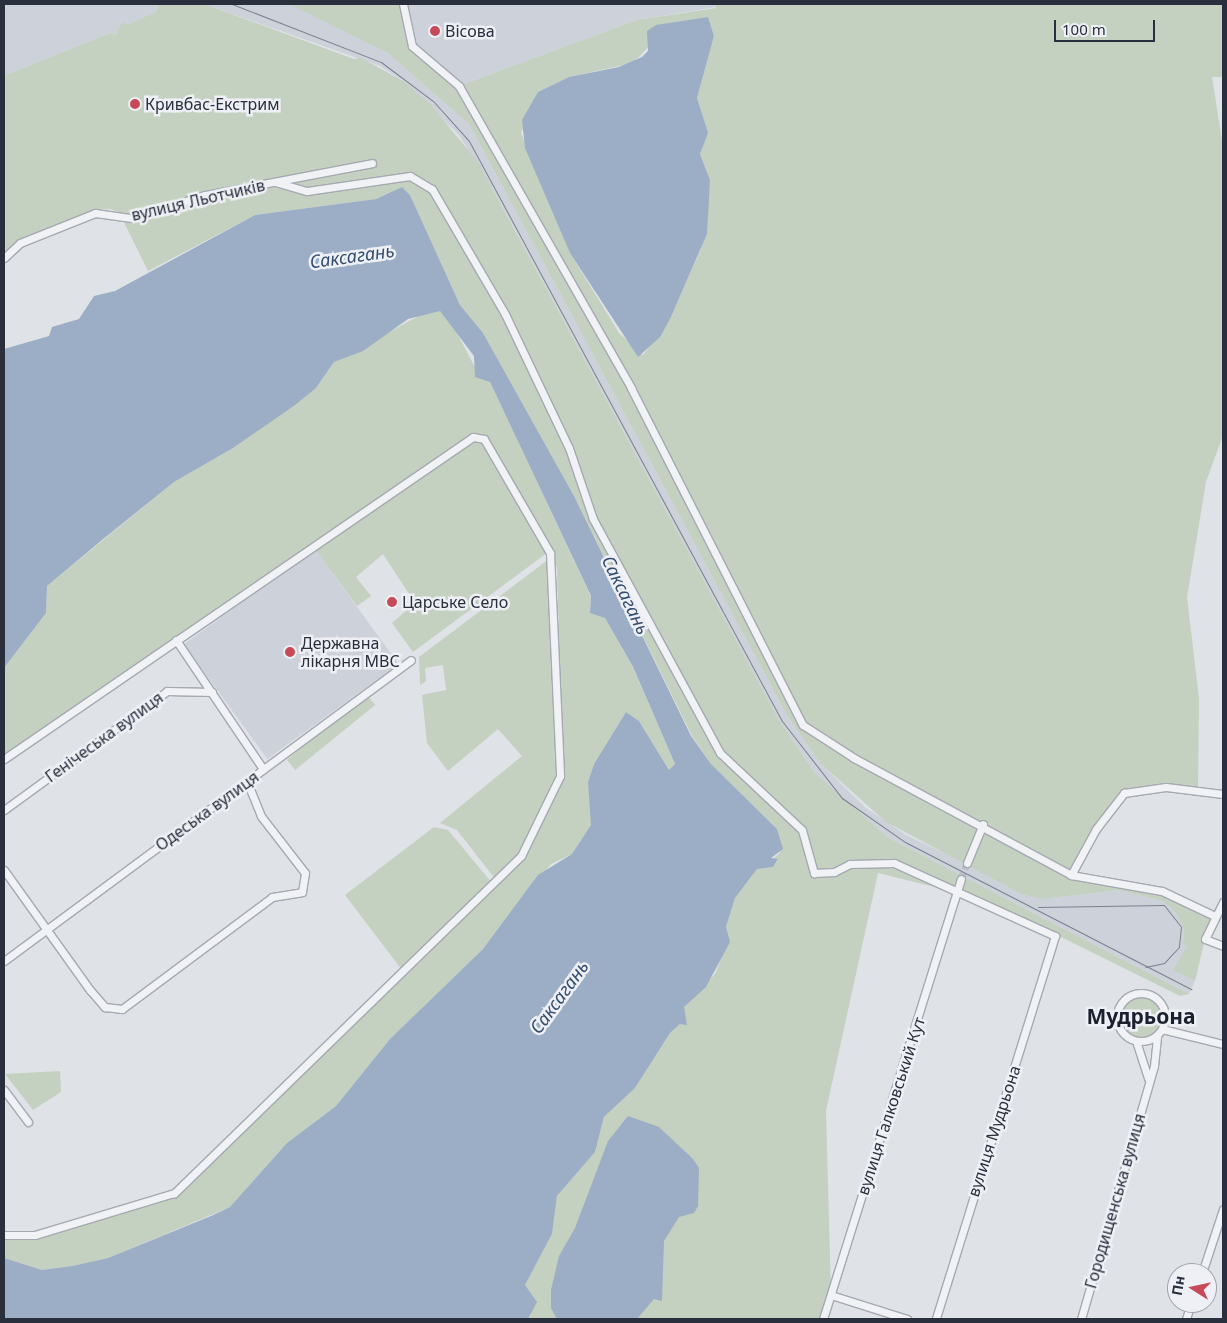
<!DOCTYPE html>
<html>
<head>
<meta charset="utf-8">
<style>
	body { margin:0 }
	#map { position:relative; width:1227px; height:1323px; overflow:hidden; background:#dfe2e7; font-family:"Noto Sans",sans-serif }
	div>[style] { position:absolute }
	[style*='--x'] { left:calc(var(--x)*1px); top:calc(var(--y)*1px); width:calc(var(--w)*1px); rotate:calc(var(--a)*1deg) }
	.built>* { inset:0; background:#cdd1d9; transform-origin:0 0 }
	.green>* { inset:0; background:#c4d0c0; transform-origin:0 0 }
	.round { border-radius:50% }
	.water>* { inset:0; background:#9baec5 }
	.minor-tunnel>* { height:7px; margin-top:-3.5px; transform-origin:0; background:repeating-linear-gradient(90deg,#bbbec5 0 7px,transparent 0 10.5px) }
	.roads { filter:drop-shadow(1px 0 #a5a9b1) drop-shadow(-1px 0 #a5a9b1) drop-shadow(0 1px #a5a9b1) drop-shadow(0 -1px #a5a9b1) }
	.minor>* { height:7px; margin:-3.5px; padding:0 3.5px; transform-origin:3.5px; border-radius:3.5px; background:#f1f2f6 }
	.minor>.ring { margin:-3.5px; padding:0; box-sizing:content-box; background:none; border:7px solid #f1f2f6; border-radius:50% }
	.tram>* { height:1px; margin:-0.5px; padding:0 0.5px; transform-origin:0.5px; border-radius:0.5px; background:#798190 }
	.dots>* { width:14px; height:14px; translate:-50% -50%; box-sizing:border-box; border:2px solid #eef0f5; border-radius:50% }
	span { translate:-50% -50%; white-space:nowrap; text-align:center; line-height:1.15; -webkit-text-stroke:5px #eef0f5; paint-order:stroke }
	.poi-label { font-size:16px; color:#292f3d }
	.left { translate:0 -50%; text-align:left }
	.street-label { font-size:16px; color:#292f3d }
	.water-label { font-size:18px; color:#354d6e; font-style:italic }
	.district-label { font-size:21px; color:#1b202e; font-weight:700 }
	.frame { position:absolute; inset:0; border:5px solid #292f3d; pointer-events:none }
	.north { position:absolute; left:1167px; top:1263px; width:50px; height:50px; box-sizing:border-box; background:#eef0f5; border:1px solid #9fa3ab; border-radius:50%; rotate:280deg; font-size:14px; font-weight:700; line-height:20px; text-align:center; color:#292f3d }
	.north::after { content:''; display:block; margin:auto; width:18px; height:22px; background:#c64a58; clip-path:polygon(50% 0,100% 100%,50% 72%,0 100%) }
	.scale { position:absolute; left:1054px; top:20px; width:101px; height:22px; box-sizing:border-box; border:2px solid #292f3d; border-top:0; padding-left:6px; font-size:15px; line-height:18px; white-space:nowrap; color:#292f3d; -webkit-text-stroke:4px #eef0f5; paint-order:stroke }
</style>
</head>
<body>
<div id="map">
	<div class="built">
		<div style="clip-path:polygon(4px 4px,159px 4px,156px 12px,116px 36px,110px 33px,4px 76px)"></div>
		<div style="clip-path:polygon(204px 4px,289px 4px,355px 33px,388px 53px,469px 124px,787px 715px,821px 764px,866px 808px,906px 835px,1042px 899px,1119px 890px,1163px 901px,1176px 913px,1184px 929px,1183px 944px,1187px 946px,1174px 970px,1195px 981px,1189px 994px,887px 837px,840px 799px,815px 773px,780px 722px,493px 189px,458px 134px,405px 82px,380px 66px)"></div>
		<div style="clip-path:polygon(403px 4px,715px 4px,716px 7px,637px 20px,459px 86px,412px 46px)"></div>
		<div style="left:315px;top:549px;width:142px;height:162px;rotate:54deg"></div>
	</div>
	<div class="green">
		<div style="clip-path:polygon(159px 4px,204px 4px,354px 59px,361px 58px,405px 82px,431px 105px,478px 162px,780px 722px,815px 773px,887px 837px,1189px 994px,1180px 996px,1049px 931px,959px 893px,878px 873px,826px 1111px,831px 1295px,823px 1319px,528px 1319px,531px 1315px,525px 1285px,552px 1234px,557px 1196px,595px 1152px,604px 1117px,635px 1088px,670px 1033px,681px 1023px,684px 1007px,715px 974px,727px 944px,726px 927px,735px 898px,757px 869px,773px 867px,778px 860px,770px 861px,780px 853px,777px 829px,711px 764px,692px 736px,574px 496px,483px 333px,460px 305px,410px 195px,402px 187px,376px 199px,255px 215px,148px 271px,119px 212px,110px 209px,94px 210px,19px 240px,4px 255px,4px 76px,110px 33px,116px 36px,122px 22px,128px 25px,156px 12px)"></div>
		<div style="clip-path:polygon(evenodd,289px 4px,403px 4px,412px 46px,459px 86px,637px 20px,716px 8px,715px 4px,1223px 4px,1223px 77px,1212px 77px,1223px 147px,1223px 435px,1206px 482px,1187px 597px,1199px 699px,1198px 788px,1134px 788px,1112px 804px,1071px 875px,1144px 887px,1211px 914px,1195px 981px,1173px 970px,1187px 946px,1183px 944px,1184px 929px,1176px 913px,1163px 901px,1119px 890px,1042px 899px,1022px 894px,886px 822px,821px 764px,787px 715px,469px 124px,388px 53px,289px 4px,708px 17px,714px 36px,697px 98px,707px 133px,700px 154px,710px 180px,701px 249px,671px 317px,643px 355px,619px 333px,570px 253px,521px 133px,538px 92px,569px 77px,633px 63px,667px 27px,708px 17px)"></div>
		<div style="clip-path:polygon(428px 311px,440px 311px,450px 320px,477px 371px,490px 382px,591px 597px,590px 612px,605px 618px,633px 668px,675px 764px,669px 770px,639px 721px,626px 712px,594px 764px,588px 782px,592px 825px,572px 854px,551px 864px,483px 949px,390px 1039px,336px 1106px,287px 1143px,230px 1207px,108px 1258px,72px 1266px,42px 1270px,4px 1258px,4px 1237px,35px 1238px,174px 1196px,341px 1036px,356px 1017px,512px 872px,563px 777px,557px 568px,552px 552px,480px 434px,4px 755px,4px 668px,46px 613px,47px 586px,174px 482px,233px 448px,316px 388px,334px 362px)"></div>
		<div style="clip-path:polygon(474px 440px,482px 441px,547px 553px,413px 652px,392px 623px,415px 603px,383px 554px,356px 577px,371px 596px,357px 606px,315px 549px)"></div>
		<div style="clip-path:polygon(549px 559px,558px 775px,520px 855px,496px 880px,457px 830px,440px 823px,522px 756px,498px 729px,448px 771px,427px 743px,422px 695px,446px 690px,443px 665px,425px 668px,426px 681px,420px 685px,419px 657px)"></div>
		<div style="left:367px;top:695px;width:13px;height:103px;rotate:51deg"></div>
		<div style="clip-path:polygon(434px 827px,448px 830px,492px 883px,402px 970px,345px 895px)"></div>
		<div class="round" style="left:1118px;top:994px;width:46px;height:46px"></div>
		<div style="clip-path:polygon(60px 1071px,61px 1092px,33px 1110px,5px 1074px)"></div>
	</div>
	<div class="water">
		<div style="clip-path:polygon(708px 17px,714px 36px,697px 98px,708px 133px,700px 154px,710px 180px,707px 234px,671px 317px,660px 337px,638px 357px,570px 253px,525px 148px,522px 120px,538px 92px,569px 77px,619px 67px,642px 57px,648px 51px,647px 31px,656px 25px)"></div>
		<div style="clip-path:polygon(402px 187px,410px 195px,460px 305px,483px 333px,574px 496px,691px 736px,711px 764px,777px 829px,783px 849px,771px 858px,778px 859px,773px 867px,757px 869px,735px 898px,726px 927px,730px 942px,706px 987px,684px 1007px,687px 1025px,680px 1024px,670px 1033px,635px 1088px,604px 1117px,595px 1152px,557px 1196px,552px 1234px,525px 1285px,537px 1302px,528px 1319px,4px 1319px,4px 1258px,42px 1270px,72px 1266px,108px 1258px,211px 1216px,230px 1207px,287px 1143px,336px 1106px,390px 1039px,483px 949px,538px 875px,572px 854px,591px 825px,588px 782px,594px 764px,626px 712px,639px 721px,669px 770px,675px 764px,633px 667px,605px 618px,590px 613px,591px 596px,490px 382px,475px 377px,474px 356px,440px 311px,408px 319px,363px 351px,334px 362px,316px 388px,295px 405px,233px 448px,174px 482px,102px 540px,47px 586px,46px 613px,4px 668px,4px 349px,49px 336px,52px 327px,79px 319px,94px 296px,115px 291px,255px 215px,376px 199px)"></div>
		<div style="clip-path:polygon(628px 1116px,659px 1127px,693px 1159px,699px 1168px,698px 1206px,694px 1213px,679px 1217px,664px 1241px,662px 1301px,654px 1299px,637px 1319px,557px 1319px,551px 1308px,551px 1290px,559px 1256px,575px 1228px,608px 1141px)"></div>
	</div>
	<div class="minor-tunnel">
		<div style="--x:961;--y:879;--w:17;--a:-69"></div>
	</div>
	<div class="roads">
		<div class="minor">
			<div style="--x:403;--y:4;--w:43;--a:77.9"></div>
			<div style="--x:412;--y:46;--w:62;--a:40.4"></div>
			<div style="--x:459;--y:86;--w:348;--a:60.3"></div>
			<div style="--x:631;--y:388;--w:378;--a:63"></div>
			<div style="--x:803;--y:725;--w:61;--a:32.9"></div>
			<div style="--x:854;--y:758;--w:247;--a:28.3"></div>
			<div style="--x:1071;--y:875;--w:92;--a:10"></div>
			<div style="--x:1162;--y:891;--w:59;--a:25.3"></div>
			<div style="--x:275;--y:182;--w:33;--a:16"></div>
			<div style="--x:307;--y:191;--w:104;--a:-8.3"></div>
			<div style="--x:410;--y:176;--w:26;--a:31"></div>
			<div style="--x:432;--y:189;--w:145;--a:59.7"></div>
			<div style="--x:505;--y:314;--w:148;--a:64.5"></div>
			<div style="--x:569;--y:448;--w:75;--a:71.3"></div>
			<div style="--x:593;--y:519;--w:266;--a:61.5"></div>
			<div style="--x:720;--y:753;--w:112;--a:43.2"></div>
			<div style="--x:802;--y:830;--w:45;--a:74.4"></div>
			<div style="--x:814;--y:873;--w:20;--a:-3"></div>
			<div style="--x:834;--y:872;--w:18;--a:-27"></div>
			<div style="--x:850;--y:864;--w:44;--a:-1.3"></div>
			<div style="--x:894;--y:863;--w:177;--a:24.4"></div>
			<div style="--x:1055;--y:936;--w:401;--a:107.3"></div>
			<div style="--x:4;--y:258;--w:22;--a:-43"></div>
			<div style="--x:20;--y:243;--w:81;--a:-21.8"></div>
			<div style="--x:95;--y:213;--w:37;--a:8"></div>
			<div style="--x:132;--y:218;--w:77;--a:-17.5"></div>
			<div style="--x:205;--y:195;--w:170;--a:-10.8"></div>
			<div style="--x:176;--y:640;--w:156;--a:56"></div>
			<div style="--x:4;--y:759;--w:569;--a:-34.47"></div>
			<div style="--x:473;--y:437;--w:11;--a:10"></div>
			<div style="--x:484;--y:439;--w:132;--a:59.9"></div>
			<div style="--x:550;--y:553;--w:223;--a:87.4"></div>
			<div style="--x:560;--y:776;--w:89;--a:116"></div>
			<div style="--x:521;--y:856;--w:484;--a:135.8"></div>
			<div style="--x:174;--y:1193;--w:145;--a:163.2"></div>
			<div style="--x:35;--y:1235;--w:31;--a:180"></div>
			<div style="--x:4;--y:810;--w:202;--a:-36.1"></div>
			<div style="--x:167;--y:691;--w:45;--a:1.3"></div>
			<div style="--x:967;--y:863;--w:42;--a:-67.7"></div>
			<div style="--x:4;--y:870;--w:148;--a:54.4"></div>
			<div style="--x:90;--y:990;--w:23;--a:49"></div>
			<div style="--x:105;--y:1007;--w:17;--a:7"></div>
			<div style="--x:122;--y:1009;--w:187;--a:-36.7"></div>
			<div style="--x:272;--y:897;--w:30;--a:-9"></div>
			<div style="--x:302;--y:892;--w:19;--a:-81"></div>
			<div style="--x:305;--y:873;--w:72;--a:-127.7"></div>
			<div style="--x:261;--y:816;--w:37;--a:-112"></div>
			<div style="--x:1071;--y:875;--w:52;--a:-61.5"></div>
			<div style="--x:1096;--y:829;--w:46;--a:-52.1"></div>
			<div style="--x:1124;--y:793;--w:42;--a:-8.1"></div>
			<div style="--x:1166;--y:787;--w:57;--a:7"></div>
			<div style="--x:1223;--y:902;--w:41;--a:115.9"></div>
			<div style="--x:1205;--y:939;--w:19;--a:21"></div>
			<div style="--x:4;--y:961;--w:506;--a:-36.49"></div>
			<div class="ring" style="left:1117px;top:993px;width:41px;height:41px"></div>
			<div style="--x:1162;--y:1029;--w:63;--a:13.8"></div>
			<div style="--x:1136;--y:1041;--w:39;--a:72"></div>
			<div style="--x:4;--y:1090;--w:40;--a:53"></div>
			<div style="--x:1202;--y:1273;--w:67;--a:-71.8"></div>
			<div style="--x:831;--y:1295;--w:80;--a:17.5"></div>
			<div style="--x:823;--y:1319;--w:461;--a:-72.6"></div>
			<div style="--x:1081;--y:1319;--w:263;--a:-73.9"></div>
			<div style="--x:1154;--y:1066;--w:30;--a:-84"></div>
			<div style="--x:1186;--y:1319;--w:17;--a:-73"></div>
		</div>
	</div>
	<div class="tram">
		<div style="--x:232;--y:4;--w:160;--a:21.3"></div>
		<div style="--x:381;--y:62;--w:66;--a:37"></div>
		<div style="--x:434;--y:102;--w:52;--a:48.1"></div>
		<div style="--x:469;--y:141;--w:659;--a:61.65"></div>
		<div style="--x:782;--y:721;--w:98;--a:52.1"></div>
		<div style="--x:842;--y:798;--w:77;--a:34.9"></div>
		<div style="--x:905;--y:842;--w:322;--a:27.2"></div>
		<div style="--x:1038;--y:907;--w:126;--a:-0.9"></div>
		<div style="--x:1164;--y:905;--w:28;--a:52"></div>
		<div style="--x:1181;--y:927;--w:20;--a:96"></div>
		<div style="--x:1179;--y:947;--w:22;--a:133"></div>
		<div style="--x:1164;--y:963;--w:19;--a:168"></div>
	</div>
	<div class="dots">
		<div style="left:435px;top:31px;background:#c64a58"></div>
		<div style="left:135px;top:104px;background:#c64a58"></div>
		<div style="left:392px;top:602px;background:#c64a58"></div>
		<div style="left:290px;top:652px;background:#c64a58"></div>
	</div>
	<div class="poi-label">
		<span class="left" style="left:445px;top:31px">Вісова</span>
		<span class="left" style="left:145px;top:104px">Кривбас-Екстрим</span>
		<span class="left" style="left:402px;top:602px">Царське Село</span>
		<span class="left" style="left:301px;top:652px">Державна<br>лікарня МВС</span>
	</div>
	<div class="street-label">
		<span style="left:198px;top:200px;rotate:-13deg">вулиця Льотчиків</span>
		<span style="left:104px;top:737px;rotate:-36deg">Генічеська вулиця</span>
		<span style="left:207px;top:811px;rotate:-36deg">Одеська вулиця</span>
		<span style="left:891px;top:1106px;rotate:-72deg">вулиця Галковський Кут</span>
		<span style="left:994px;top:1131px;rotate:-72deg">вулиця Мудрьона</span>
		<span style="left:1115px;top:1201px;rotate:-74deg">Городищенська вулиця</span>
	</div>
	<div class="water-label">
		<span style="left:352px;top:256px;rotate:-8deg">Саксагань</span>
		<span style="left:626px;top:595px;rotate:64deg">Саксагань</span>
		<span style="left:559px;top:997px;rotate:-54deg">Саксагань</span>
	</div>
	<div class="district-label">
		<span style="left:1141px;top:1016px">Мудрьона</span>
	</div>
	<div class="frame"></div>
	<div class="north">Пн</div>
	<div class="scale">100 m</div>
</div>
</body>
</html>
